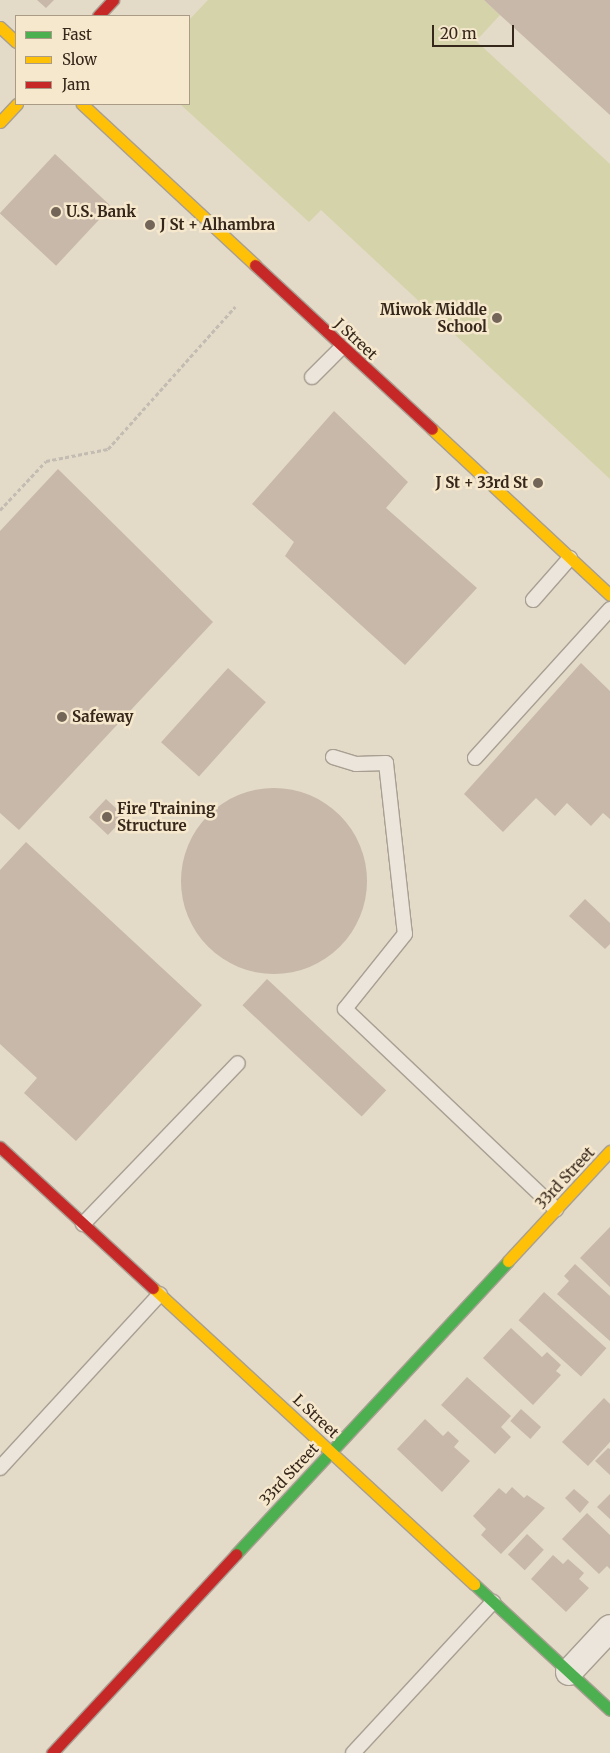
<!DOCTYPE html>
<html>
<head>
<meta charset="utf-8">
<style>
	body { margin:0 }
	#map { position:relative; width:610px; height:1753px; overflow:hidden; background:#e4dac8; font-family:Merriweather,serif }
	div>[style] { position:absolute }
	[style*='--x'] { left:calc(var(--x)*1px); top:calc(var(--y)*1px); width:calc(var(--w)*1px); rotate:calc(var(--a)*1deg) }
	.green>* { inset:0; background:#d5d3aa }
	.building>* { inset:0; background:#c7b8a9; transform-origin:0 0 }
	.round { border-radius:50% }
	.path>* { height:3px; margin-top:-1.5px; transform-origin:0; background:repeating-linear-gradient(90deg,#c3bcb2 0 4px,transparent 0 6.5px) }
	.roads { filter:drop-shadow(1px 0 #a89f92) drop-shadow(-1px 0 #a89f92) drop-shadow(0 1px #a89f92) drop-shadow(0 -1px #a89f92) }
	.lane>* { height:14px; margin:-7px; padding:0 7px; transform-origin:7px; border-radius:7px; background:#ebe5db }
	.street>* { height:26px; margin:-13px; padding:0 13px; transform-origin:13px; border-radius:13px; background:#ebe5db }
	.fast>* { height:11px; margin:-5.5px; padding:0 5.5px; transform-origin:5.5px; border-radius:5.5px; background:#4caf50 }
	.slow>* { height:11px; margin:-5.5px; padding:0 5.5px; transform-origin:5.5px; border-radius:5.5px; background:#ffc107 }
	.jam>* { height:11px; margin:-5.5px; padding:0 5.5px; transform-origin:5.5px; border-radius:5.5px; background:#c62828 }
	.dots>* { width:14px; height:14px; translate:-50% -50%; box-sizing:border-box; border:2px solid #f6e8cd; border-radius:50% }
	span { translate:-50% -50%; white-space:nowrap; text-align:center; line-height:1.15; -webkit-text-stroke:5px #f6e8cd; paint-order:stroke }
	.poi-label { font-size:15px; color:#36271b; font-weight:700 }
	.left { translate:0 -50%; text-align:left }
	.right { translate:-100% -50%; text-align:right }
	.street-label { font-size:15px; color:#36271b }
	.legend { position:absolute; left:15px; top:15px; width:175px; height:90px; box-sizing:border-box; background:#f6e8cd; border:1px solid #a99b86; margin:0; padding:6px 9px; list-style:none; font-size:15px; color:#36271b }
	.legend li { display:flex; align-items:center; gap:10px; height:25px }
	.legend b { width:25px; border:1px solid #a99b86 }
	.scale { position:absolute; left:432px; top:25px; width:82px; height:22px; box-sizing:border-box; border:2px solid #36271b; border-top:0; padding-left:6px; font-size:15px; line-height:18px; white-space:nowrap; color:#36271b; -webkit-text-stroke:4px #f6e8cd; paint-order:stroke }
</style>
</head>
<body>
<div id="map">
	<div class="green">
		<div style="clip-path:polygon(208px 0,484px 0,500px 15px,476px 41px,610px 164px,610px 479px,321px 210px,309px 222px,180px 104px,189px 104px,189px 20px)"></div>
	</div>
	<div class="building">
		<div style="clip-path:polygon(37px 0,54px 0,46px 8px)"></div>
		<div style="clip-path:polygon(484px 0,610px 0,610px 115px,500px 15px)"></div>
		<div style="left:55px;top:154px;width:77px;height:81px;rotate:43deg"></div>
		<div style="clip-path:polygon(334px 411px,408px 482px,386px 508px,477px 588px,405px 665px,285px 556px,294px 542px,252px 504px)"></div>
		<div style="clip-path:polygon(58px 469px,213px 622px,19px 830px,0 813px,0 531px)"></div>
		<div style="clip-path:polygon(581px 663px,610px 691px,610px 819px,603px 813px,591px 826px,567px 803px,555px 816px,536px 798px,503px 832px,464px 794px)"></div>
		<div style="left:228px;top:668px;width:51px;height:100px;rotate:42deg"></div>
		<div class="round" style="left:181px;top:788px;width:186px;height:186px"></div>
		<div style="left:106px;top:799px;width:26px;height:25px;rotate:43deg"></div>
		<div style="clip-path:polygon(26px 842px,202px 1005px,76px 1141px,24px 1093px,37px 1078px,0 1044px,0 870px)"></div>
		<div style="clip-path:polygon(585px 899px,610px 923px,610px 944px,605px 949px,569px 916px)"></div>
		<div style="left:267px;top:979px;width:163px;height:36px;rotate:43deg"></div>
		<div style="clip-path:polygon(610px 1227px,610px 1287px,580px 1258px)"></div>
		<div style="clip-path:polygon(575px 1264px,610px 1296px,610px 1341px,557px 1294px,569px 1281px,564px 1276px)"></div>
		<div style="left:544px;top:1292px;width:84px;height:38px;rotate:42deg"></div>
		<div style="clip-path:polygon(511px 1328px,542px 1357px,547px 1352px,561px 1365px,556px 1371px,561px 1375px,533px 1405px,483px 1358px)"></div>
		<div style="clip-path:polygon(467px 1377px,511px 1416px,501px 1427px,511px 1437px,495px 1454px,441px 1405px)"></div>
		<div style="clip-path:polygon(604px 1398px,610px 1404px,610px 1442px,588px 1466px,562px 1442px)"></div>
		<div style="left:521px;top:1409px;width:27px;height:16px;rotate:42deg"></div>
		<div style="clip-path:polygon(425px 1419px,443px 1436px,448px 1431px,459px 1441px,454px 1447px,470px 1461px,442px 1492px,397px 1449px)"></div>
		<div style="clip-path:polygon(608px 1448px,610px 1449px,610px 1475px,595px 1461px)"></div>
		<div style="clip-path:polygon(512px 1487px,524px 1498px,527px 1495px,545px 1508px,501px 1554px,481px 1535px,486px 1529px,473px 1516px,499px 1488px,506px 1494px)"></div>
		<div style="clip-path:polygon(574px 1489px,589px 1502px,580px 1513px,565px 1498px)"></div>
		<div style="clip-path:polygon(610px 1494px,610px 1519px,597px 1507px)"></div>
		<div style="clip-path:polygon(587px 1513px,610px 1535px,610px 1569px,607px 1566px,599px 1574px,562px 1539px)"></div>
		<div style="left:527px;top:1534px;width:23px;height:28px;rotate:43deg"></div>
		<div style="clip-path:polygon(553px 1555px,563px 1564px,568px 1559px,584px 1573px,579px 1579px,589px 1588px,566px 1612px,531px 1579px)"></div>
	</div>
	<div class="path">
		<div style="--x:0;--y:510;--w:67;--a:-46.8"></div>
		<div style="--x:46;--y:461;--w:63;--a:-11"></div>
		<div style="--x:108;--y:449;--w:191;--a:-48.2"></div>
	</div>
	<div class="roads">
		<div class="lane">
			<div style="--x:312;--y:377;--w:42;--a:-45"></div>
			<div style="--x:533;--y:600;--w:56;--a:-48.6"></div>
			<div style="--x:333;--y:757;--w:24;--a:17"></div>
			<div style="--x:356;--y:764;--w:30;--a:-2"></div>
			<div style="--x:386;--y:763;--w:172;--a:83.7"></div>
			<div style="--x:405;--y:934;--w:96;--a:128.7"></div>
			<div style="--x:345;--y:1009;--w:291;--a:43.5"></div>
			<div style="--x:475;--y:758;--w:201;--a:-47.8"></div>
			<div style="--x:83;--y:1224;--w:223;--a:-46.1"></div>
			<div style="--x:0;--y:1468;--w:236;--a:-47.4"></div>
			<div style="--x:353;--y:1753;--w:206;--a:-47.2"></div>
		</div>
		<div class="street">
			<div style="--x:569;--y:1672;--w:60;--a:-47"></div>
		</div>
		<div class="fast">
			<div style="--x:236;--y:1554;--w:400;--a:-47.1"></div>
			<div style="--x:474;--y:1584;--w:185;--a:42.8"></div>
		</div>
		<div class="slow">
			<div style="--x:0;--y:27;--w:22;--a:43"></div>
			<div style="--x:82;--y:104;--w:236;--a:42.9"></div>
			<div style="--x:0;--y:122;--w:25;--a:-47"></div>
			<div style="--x:432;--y:429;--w:243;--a:43"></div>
			<div style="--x:508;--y:1261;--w:150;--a:-47.2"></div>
			<div style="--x:153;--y:1288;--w:437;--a:42.7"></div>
		</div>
		<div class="jam">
			<div style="--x:98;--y:16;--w:22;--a:-47"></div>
			<div style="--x:255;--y:265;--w:241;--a:42.8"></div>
			<div style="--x:0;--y:1147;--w:208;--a:42.7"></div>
			<div style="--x:52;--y:1753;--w:271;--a:-47.2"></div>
		</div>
	</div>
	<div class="dots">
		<div style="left:56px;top:212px;background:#736658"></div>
		<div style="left:150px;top:225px;background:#736658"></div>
		<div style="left:497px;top:318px;background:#736658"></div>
		<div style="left:538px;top:483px;background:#736658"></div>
		<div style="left:62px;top:717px;background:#736658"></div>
		<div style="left:107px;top:817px;background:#736658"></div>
	</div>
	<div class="poi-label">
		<span class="left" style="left:66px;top:212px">U.S. Bank</span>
		<span class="left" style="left:160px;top:225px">J St + Alhambra</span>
		<span class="right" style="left:487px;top:318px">Miwok Middle<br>School</span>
		<span class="right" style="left:528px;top:483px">J St + 33rd St</span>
		<span class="left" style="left:72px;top:717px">Safeway</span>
		<span class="left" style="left:117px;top:817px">Fire Training<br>Structure</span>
	</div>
	<div class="street-label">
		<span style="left:356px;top:339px;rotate:43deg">J Street</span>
		<span style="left:565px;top:1178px;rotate:-47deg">33rd Street</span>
		<span style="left:316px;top:1416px;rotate:43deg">L Street</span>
		<span style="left:289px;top:1474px;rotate:-47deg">33rd Street</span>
	</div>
	<ul class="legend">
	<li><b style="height:6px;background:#4caf50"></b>Fast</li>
	<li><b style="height:6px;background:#ffc107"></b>Slow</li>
	<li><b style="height:6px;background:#c62828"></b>Jam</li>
	</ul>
	<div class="scale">20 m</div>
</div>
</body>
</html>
